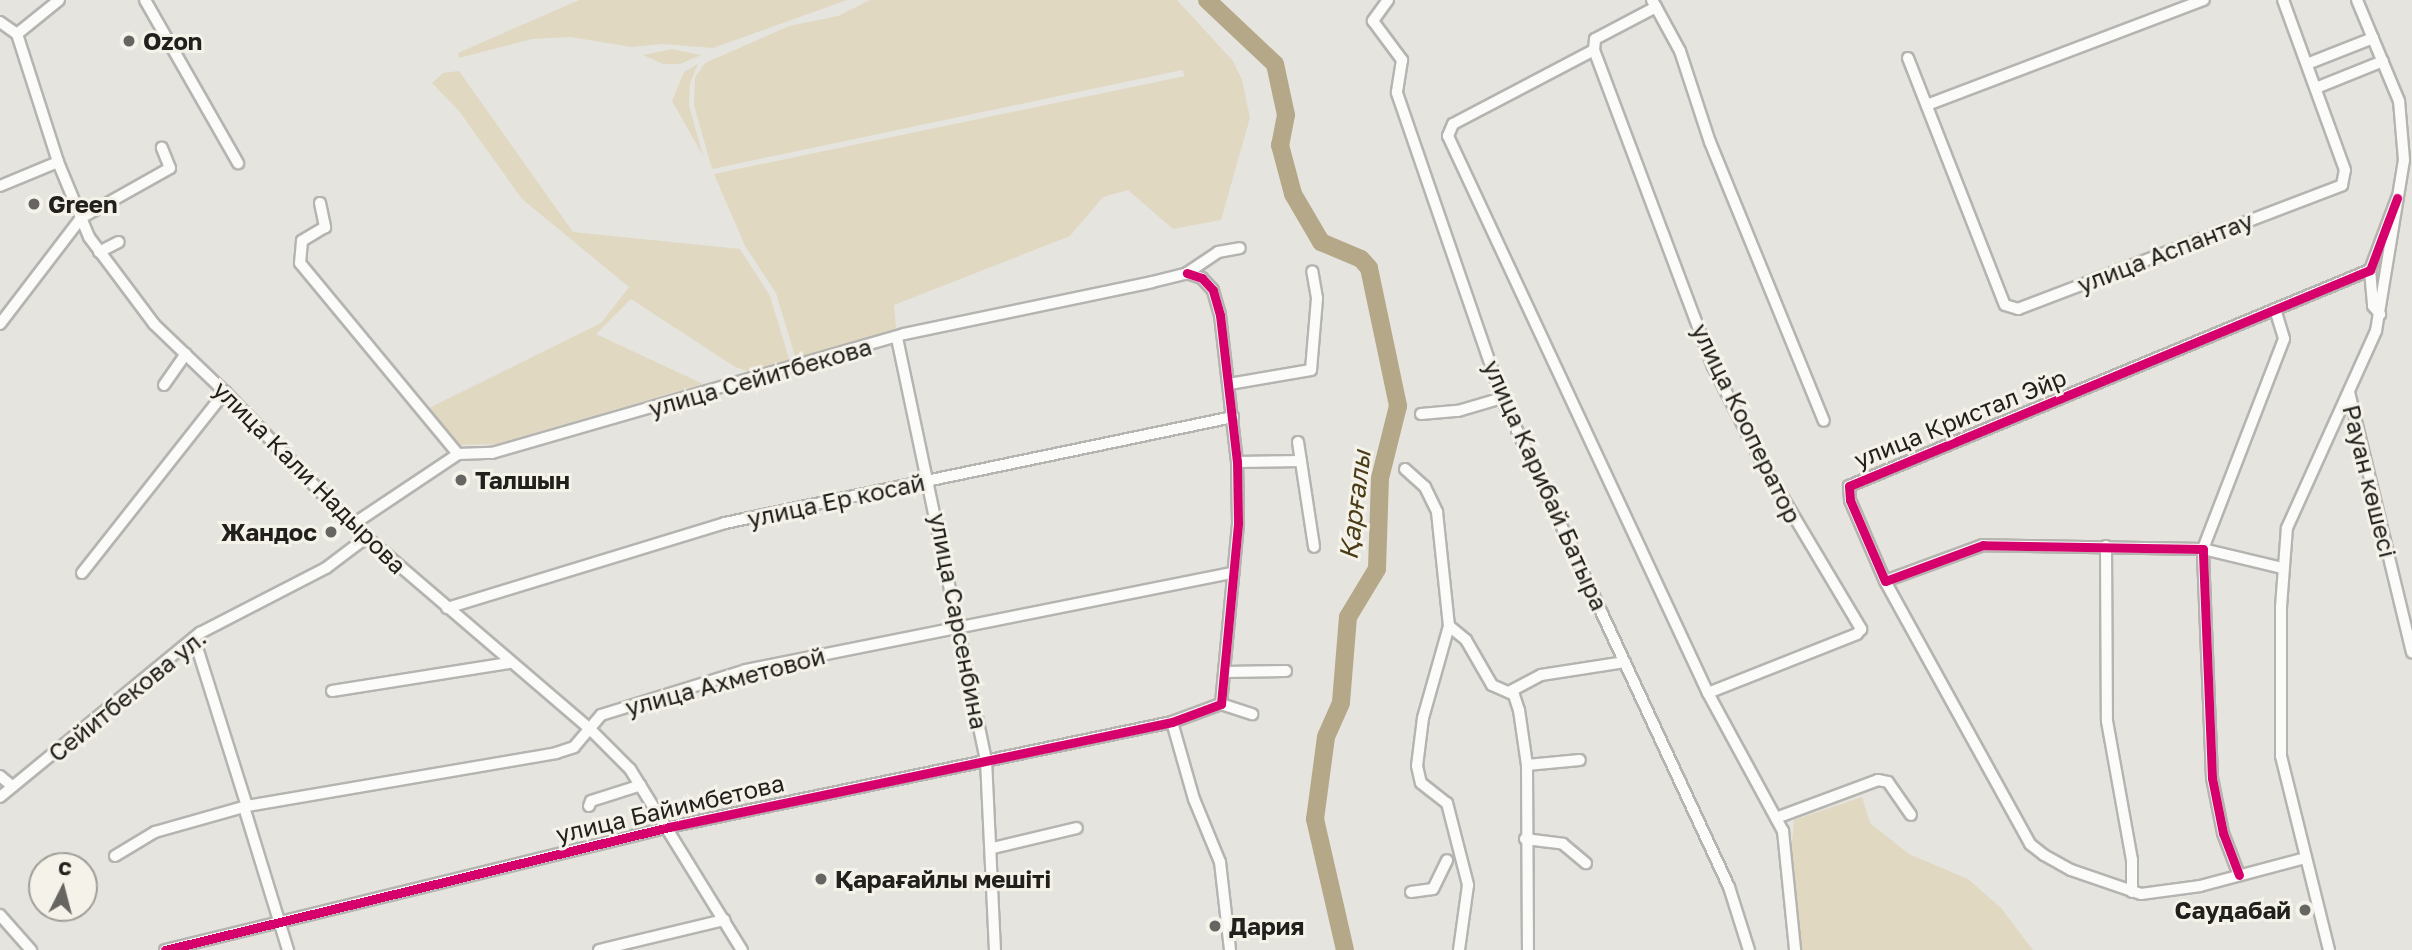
<!DOCTYPE html>
<html>
<head>
<meta charset="utf-8">
<style>
	body { margin:0 }
	#map { position:relative; width:2412px; height:950px; overflow:hidden; background:#e5e4df; font-family:"Golos Text",sans-serif }
	div>[style] { position:absolute }
	[style*='--x'] { left:calc(var(--x)*1px); top:calc(var(--y)*1px); width:calc(var(--w)*1px); rotate:calc(var(--a)*1deg) }
	.green>* { inset:0; background:#e1d8c2 }
	.river>* { height:18px; margin:-9px; padding:0 9px; transform-origin:9px; border-radius:9px; background:#b5a888 }
	.roads { filter:drop-shadow(2px 0 #b5b4b0) drop-shadow(-2px 0 #b5b4b0) drop-shadow(0 2px #b5b4b0) drop-shadow(0 -2px #b5b4b0) }
	.minor>* { height:10px; margin:-5px; padding:0 5px; transform-origin:5px; border-radius:5px; background:#fbfbfa }
	.cycleway>* { height:9px; margin:-4.5px; padding:0 4.5px; transform-origin:4.5px; border-radius:4.5px; background:#d6006c }
	.dots>* { width:19px; height:19px; translate:-50% -50%; box-sizing:border-box; border:4px solid #f5f2e9; border-radius:50% }
	span { translate:-50% -50%; white-space:nowrap; text-align:center; line-height:1.15; -webkit-text-stroke:6px #f5f2e9; paint-order:stroke }
	.poi-label { font-size:24px; color:#21201d; font-weight:700 }
	.left { translate:0 -50%; text-align:left }
	.right { translate:-100% -50%; text-align:right }
	.street-label { font-size:24px; color:#21201d }
	.water-label { font-size:26px; color:#4a3c17; font-style:italic }
	.north { position:absolute; left:28px; top:852px; width:70px; height:70px; box-sizing:border-box; background:#f5f2e9; border:2px solid #a09e97; border-radius:50%; rotate:6deg; font-size:19px; font-weight:700; line-height:28px; text-align:center; color:#21201d }
	.north::after { content:''; display:block; margin:auto; width:24px; height:32px; background:#666561; clip-path:polygon(50% 0,100% 100%,50% 72%,0 100%) }
</style>
</head>
<body>
<div id="map">
	<div class="green">
		<div style="clip-path:polygon(579px 0,847px 0,713px 48px,663px 44px,632px 47px,570px 37px,532px 39px,459px 58px,458px 53px)"></div>
		<div style="clip-path:polygon(870px 0,1177px 0,1233px 61px,1242px 80px,1250px 118px,1221px 220px,1173px 229px,1128px 190px,1103px 197px,1070px 236px,894px 305px,896px 328px,884px 337px,797px 363px,776px 293px,745px 246px,714px 174px,1185px 76px,1182px 70px,712px 169px,694px 105px,695px 77px,705px 63px,789px 26px,838px 16px)"></div>
		<div style="clip-path:polygon(672px 49px,701px 55px,680px 64px,663px 64px,643px 55px)"></div>
		<div style="clip-path:polygon(698px 64px,690px 83px,689px 105px,703px 156px,672px 101px,684px 72px)"></div>
		<div style="clip-path:polygon(459px 71px,573px 232px,740px 249px,770px 296px,790px 362px,747px 371px,735px 367px,631px 299px,596px 334px,703px 384px,496px 444px,460px 445px,429px 408px,601px 323px,629px 287px,522px 199px,459px 111px,432px 83px,443px 73px)"></div>
		<div style="clip-path:polygon(1862px 797px,1870px 823px,1909px 854px,1968px 879px,2001px 908px,2033px 950px,1800px 950px,1791px 855px,1794px 820px)"></div>
	</div>
	<div class="river">
		<div style="--x:1207;--y:0;--w:93;--a:43.3"></div>
		<div style="--x:1275;--y:64;--w:52;--a:77.8"></div>
		<div style="--x:1286;--y:115;--w:31;--a:101"></div>
		<div style="--x:1280;--y:145;--w:51;--a:75.1"></div>
		<div style="--x:1293;--y:194;--w:56;--a:59.7"></div>
		<div style="--x:1321;--y:242;--w:43;--a:23"></div>
		<div style="--x:1361;--y:259;--w:12;--a:48"></div>
		<div style="--x:1369;--y:268;--w:141;--a:78.1"></div>
		<div style="--x:1398;--y:406;--w:74;--a:104"></div>
		<div style="--x:1380;--y:478;--w:91;--a:91.9"></div>
		<div style="--x:1377;--y:569;--w:56;--a:121.1"></div>
		<div style="--x:1348;--y:617;--w:86;--a:94.7"></div>
		<div style="--x:1341;--y:703;--w:37;--a:114"></div>
		<div style="--x:1326;--y:737;--w:83;--a:97.6"></div>
		<div style="--x:1315;--y:819;--w:134;--a:77.1"></div>
	</div>
	<div class="roads">
		<div class="minor">
			<div style="--x:145;--y:0;--w:188;--a:60.3"></div>
			<div style="--x:1388;--y:0;--w:26;--a:126"></div>
			<div style="--x:1373;--y:21;--w:49;--a:53.4"></div>
			<div style="--x:1402;--y:60;--w:33;--a:99"></div>
			<div style="--x:1397;--y:93;--w:323;--a:71"></div>
			<div style="--x:1502;--y:398;--w:539;--a:65.1"></div>
			<div style="--x:1729;--y:887;--w:66;--a:72.4"></div>
			<div style="--x:1652;--y:0;--w:8;--a:60"></div>
			<div style="--x:1656;--y:7;--w:69;--a:152.3"></div>
			<div style="--x:1595;--y:39;--w:11;--a:95"></div>
			<div style="--x:1594;--y:50;--w:338;--a:69.4"></div>
			<div style="--x:1713;--y:366;--w:106;--a:63.2"></div>
			<div style="--x:1761;--y:461;--w:196;--a:59.2"></div>
			<div style="--x:1861;--y:629;--w:6;--a:129"></div>
			<div style="--x:1857;--y:634;--w:160;--a:158.4"></div>
			<div style="--x:1656;--y:7;--w:50;--a:61.4"></div>
			<div style="--x:1680;--y:51;--w:96;--a:71.8"></div>
			<div style="--x:1710;--y:142;--w:301;--a:67.8"></div>
			<div style="--x:0;--y:22;--w:21;--a:35"></div>
			<div style="--x:17;--y:34;--w:134;--a:72.2"></div>
			<div style="--x:58;--y:162;--w:81;--a:67.5"></div>
			<div style="--x:89;--y:237;--w:109;--a:53.2"></div>
			<div style="--x:154;--y:324;--w:98;--a:43.8"></div>
			<div style="--x:225;--y:392;--w:184;--a:46.3"></div>
			<div style="--x:352;--y:525;--w:315;--a:40.6"></div>
			<div style="--x:591;--y:730;--w:55;--a:45"></div>
			<div style="--x:630;--y:769;--w:213;--a:58.3"></div>
			<div style="--x:17;--y:34;--w:54;--a:-39"></div>
			<div style="--x:1594;--y:50;--w:159;--a:152.3"></div>
			<div style="--x:1453;--y:124;--w:13;--a:113"></div>
			<div style="--x:1448;--y:136;--w:615;--a:64.98"></div>
			<div style="--x:1708;--y:693;--w:157;--a:61.5"></div>
			<div style="--x:1783;--y:831;--w:120;--a:84.2"></div>
			<div style="--x:1908;--y:58;--w:265;--a:68.6"></div>
			<div style="--x:2005;--y:305;--w:14;--a:17"></div>
			<div style="--x:2018;--y:309;--w:347;--a:-20.9"></div>
			<div style="--x:2342;--y:185;--w:15;--a:-79"></div>
			<div style="--x:2345;--y:170;--w:181;--a:-110"></div>
			<div style="--x:2307;--y:64;--w:71;--a:-21.5"></div>
			<div style="--x:2316;--y:88;--w:72;--a:-21.9"></div>
			<div style="--x:1927;--y:105;--w:296;--a:-20.8"></div>
			<div style="--x:0;--y:186;--w:63;--a:-22.5"></div>
			<div style="--x:320;--y:203;--w:25;--a:78"></div>
			<div style="--x:325;--y:227;--w:27;--a:149"></div>
			<div style="--x:302;--y:241;--w:22;--a:95"></div>
			<div style="--x:300;--y:263;--w:248;--a:50.4"></div>
			<div style="--x:99;--y:252;--w:22;--a:-27"></div>
			<div style="--x:2370;--y:270;--w:36;--a:85"></div>
			<div style="--x:2373;--y:306;--w:11;--a:49"></div>
			<div style="--x:2275;--y:309;--w:31;--a:73"></div>
			<div style="--x:2284;--y:339;--w:225;--a:111.1"></div>
			<div style="--x:2203;--y:549;--w:81;--a:13.5"></div>
			<div style="--x:0;--y:324;--w:133;--a:-52.6"></div>
			<div style="--x:81;--y:218;--w:102;--a:-29.3"></div>
			<div style="--x:170;--y:168;--w:22;--a:-112"></div>
			<div style="--x:897;--y:338;--w:431;--a:78.1"></div>
			<div style="--x:986;--y:760;--w:190;--a:87.3"></div>
			<div style="--x:1229;--y:384;--w:83;--a:-9.7"></div>
			<div style="--x:1311;--y:370;--w:72;--a:-85.2"></div>
			<div style="--x:1317;--y:298;--w:27;--a:-100"></div>
			<div style="--x:164;--y:385;--w:38;--a:-55"></div>
			<div style="--x:2349;--y:392;--w:268;--a:76.4"></div>
			<div style="--x:1421;--y:414;--w:37;--a:-5"></div>
			<div style="--x:1458;--y:411;--w:46;--a:-16.5"></div>
			<div style="--x:1298;--y:442;--w:106;--a:81.3"></div>
			<div style="--x:1237;--y:462;--w:64;--a:-0.9"></div>
			<div style="--x:1405;--y:469;--w:27;--a:42"></div>
			<div style="--x:1425;--y:487;--w:28;--a:64"></div>
			<div style="--x:1437;--y:512;--w:115;--a:84"></div>
			<div style="--x:1449;--y:626;--w:96;--a:105.8"></div>
			<div style="--x:1423;--y:718;--w:48;--a:97.1"></div>
			<div style="--x:1417;--y:766;--w:17;--a:77"></div>
			<div style="--x:1421;--y:783;--w:33;--a:38"></div>
			<div style="--x:1447;--y:803;--w:85;--a:75.6"></div>
			<div style="--x:1468;--y:885;--w:66;--a:97.9"></div>
			<div style="--x:352;--y:525;--w:128;--a:-33.8"></div>
			<div style="--x:458;--y:454;--w:34;--a:-2"></div>
			<div style="--x:492;--y:453;--w:429;--a:-16.1"></div>
			<div style="--x:904;--y:334;--w:253;--a:-11.8"></div>
			<div style="--x:1152;--y:282;--w:36;--a:-14"></div>
			<div style="--x:1187;--y:273;--w:37;--a:-34"></div>
			<div style="--x:1218;--y:252;--w:22;--a:-10"></div>
			<div style="--x:2106;--y:546;--w:175;--a:89.7"></div>
			<div style="--x:2107;--y:721;--w:141;--a:79.8"></div>
			<div style="--x:2132;--y:860;--w:32;--a:90"></div>
			<div style="--x:82;--y:573;--w:231;--a:-51.7"></div>
			<div style="--x:1885;--y:581;--w:300;--a:61.1"></div>
			<div style="--x:2030;--y:844;--w:18;--a:38"></div>
			<div style="--x:2044;--y:855;--w:31;--a:29"></div>
			<div style="--x:2071;--y:870;--w:74;--a:18.9"></div>
			<div style="--x:2141;--y:894;--w:60;--a:-7.7"></div>
			<div style="--x:2200;--y:886;--w:109;--a:-14.9"></div>
			<div style="--x:447;--y:608;--w:291;--a:-17"></div>
			<div style="--x:725;--y:523;--w:519;--a:-11.79"></div>
			<div style="--x:1449;--y:626;--w:22;--a:39"></div>
			<div style="--x:1466;--y:640;--w:52;--a:60"></div>
			<div style="--x:1492;--y:685;--w:24;--a:24"></div>
			<div style="--x:1514;--y:695;--w:16;--a:72"></div>
			<div style="--x:1519;--y:710;--w:56;--a:81.7"></div>
			<div style="--x:1527;--y:765;--w:185;--a:89.7"></div>
			<div style="--x:194;--y:638;--w:176;--a:72.5"></div>
			<div style="--x:1224;--y:672;--w:62;--a:-0.9"></div>
			<div style="--x:332;--y:691;--w:179;--a:-9"></div>
			<div style="--x:1509;--y:692;--w:36;--a:-28"></div>
			<div style="--x:1541;--y:675;--w:85;--a:-8.8"></div>
			<div style="--x:1221;--y:704;--w:33;--a:18"></div>
			<div style="--x:1172;--y:722;--w:80;--a:74.1"></div>
			<div style="--x:1194;--y:799;--w:68;--a:67.6"></div>
			<div style="--x:1220;--y:862;--w:89;--a:83.5"></div>
			<div style="--x:1527;--y:765;--w:53;--a:-5.4"></div>
			<div style="--x:0;--y:776;--w:16;--a:40"></div>
			<div style="--x:0;--y:797;--w:259;--a:-39.4"></div>
			<div style="--x:200;--y:633;--w:142;--a:-27.3"></div>
			<div style="--x:326;--y:568;--w:51;--a:-37.1"></div>
			<div style="--x:589;--y:806;--w:5;--a:-68"></div>
			<div style="--x:591;--y:801;--w:52;--a:-17.7"></div>
			<div style="--x:244;--y:807;--w:150;--a:72.9"></div>
			<div style="--x:1776;--y:818;--w:109;--a:-20.4"></div>
			<div style="--x:1878;--y:780;--w:10;--a:11"></div>
			<div style="--x:1888;--y:782;--w:40;--a:55.1"></div>
			<div style="--x:1525;--y:839;--w:38;--a:7"></div>
			<div style="--x:1563;--y:844;--w:30;--a:40"></div>
			<div style="--x:993;--y:848;--w:86;--a:-13.4"></div>
			<div style="--x:115;--y:856;--w:47;--a:-31"></div>
			<div style="--x:155;--y:832;--w:96;--a:-15.8"></div>
			<div style="--x:247;--y:806;--w:314;--a:-9.7"></div>
			<div style="--x:556;--y:753;--w:19;--a:-18"></div>
			<div style="--x:574;--y:747;--w:42;--a:-49.8"></div>
			<div style="--x:601;--y:715;--w:152;--a:-17.2"></div>
			<div style="--x:746;--y:670;--w:497;--a:-11.3"></div>
			<div style="--x:2239;--y:875;--w:45;--a:-110.9"></div>
			<div style="--x:2223;--y:833;--w:56;--a:-101.3"></div>
			<div style="--x:2212;--y:778;--w:229;--a:-92.3"></div>
			<div style="--x:2203;--y:549;--w:220;--a:-179"></div>
			<div style="--x:1983;--y:545;--w:104;--a:159.8"></div>
			<div style="--x:1885;--y:581;--w:88;--a:-113.4"></div>
			<div style="--x:1850;--y:500;--w:14;--a:-94"></div>
			<div style="--x:1849;--y:486;--w:564;--a:-22.52"></div>
			<div style="--x:2370;--y:270;--w:77;--a:-69.4"></div>
			<div style="--x:1411;--y:892;--w:22;--a:-8"></div>
			<div style="--x:1433;--y:889;--w:32;--a:-64"></div>
			<div style="--x:0;--y:915;--w:47;--a:48.5"></div>
			<div style="--x:165;--y:950;--w:519;--a:-13.71"></div>
			<div style="--x:669;--y:827;--w:514;--a:-11.79"></div>
			<div style="--x:1172;--y:722;--w:52;--a:-20.2"></div>
			<div style="--x:1221;--y:704;--w:182;--a:-84.6"></div>
			<div style="--x:1238;--y:523;--w:61;--a:-90.9"></div>
			<div style="--x:1237;--y:462;--w:148;--a:-96.6"></div>
			<div style="--x:1220;--y:315;--w:26;--a:-106"></div>
			<div style="--x:1213;--y:290;--w:16;--a:-133"></div>
			<div style="--x:1202;--y:278;--w:16;--a:-162"></div>
			<div style="--x:599;--y:950;--w:129;--a:-13.5"></div>
			<div style="--x:2329;--y:950;--w:200;--a:-103.9"></div>
			<div style="--x:2281;--y:756;--w:149;--a:-90"></div>
			<div style="--x:2281;--y:607;--w:79;--a:-85.7"></div>
			<div style="--x:2287;--y:528;--w:216;--a:-65.7"></div>
			<div style="--x:2376;--y:331;--w:173;--a:-80.7"></div>
			<div style="--x:2404;--y:160;--w:59;--a:-94.8"></div>
			<div style="--x:2399;--y:101;--w:109;--a:-112.6"></div>
		</div>
	</div>
	<div class="cycleway">
		<div style="--x:2239;--y:875;--w:45;--a:-110.9"></div>
		<div style="--x:2223;--y:833;--w:56;--a:-101.3"></div>
		<div style="--x:2212;--y:778;--w:229;--a:-92.3"></div>
		<div style="--x:2203;--y:549;--w:220;--a:-179"></div>
		<div style="--x:1983;--y:545;--w:104;--a:159.8"></div>
		<div style="--x:1885;--y:581;--w:88;--a:-113.4"></div>
		<div style="--x:1850;--y:500;--w:14;--a:-94"></div>
		<div style="--x:1849;--y:486;--w:564;--a:-22.52"></div>
		<div style="--x:2370;--y:270;--w:77;--a:-69.4"></div>
		<div style="--x:165;--y:950;--w:519;--a:-13.71"></div>
		<div style="--x:669;--y:827;--w:514;--a:-11.79"></div>
		<div style="--x:1172;--y:722;--w:52;--a:-20.2"></div>
		<div style="--x:1221;--y:704;--w:182;--a:-84.6"></div>
		<div style="--x:1238;--y:523;--w:61;--a:-90.9"></div>
		<div style="--x:1237;--y:462;--w:148;--a:-96.6"></div>
		<div style="--x:1220;--y:315;--w:26;--a:-106"></div>
		<div style="--x:1213;--y:290;--w:16;--a:-133"></div>
		<div style="--x:1202;--y:278;--w:16;--a:-162"></div>
	</div>
	<div class="dots">
		<div style="left:129px;top:41px;background:#666561"></div>
		<div style="left:34px;top:204px;background:#666561"></div>
		<div style="left:461px;top:480px;background:#666561"></div>
		<div style="left:331px;top:532px;background:#666561"></div>
		<div style="left:821px;top:879px;background:#666561"></div>
		<div style="left:2305px;top:910px;background:#666561"></div>
		<div style="left:1215px;top:926px;background:#666561"></div>
	</div>
	<div class="poi-label">
		<span class="left" style="left:143px;top:41px">Ozon</span>
		<span class="left" style="left:48px;top:204px">Green</span>
		<span class="left" style="left:475px;top:480px">Талшын</span>
		<span class="right" style="left:317px;top:532px">Жандос</span>
		<span class="left" style="left:835px;top:879px">Қарағайлы мешіті</span>
		<span class="right" style="left:2291px;top:910px">Саудабай</span>
		<span class="left" style="left:1229px;top:926px">Дария</span>
	</div>
	<div class="street-label">
		<span style="left:2165px;top:252px;rotate:-21deg">улица Аспантау</span>
		<span style="left:760px;top:377px;rotate:-16deg">улица Сейитбекова</span>
		<span style="left:1960px;top:418px;rotate:-22deg">улица Кристал Эйр</span>
		<span style="left:1747px;top:423px;rotate:64deg">улица Кооператор</span>
		<span style="left:310px;top:477px;rotate:45deg">улица Кали Надырова</span>
		<span style="left:2370px;top:481px;rotate:76deg">Рауан көшесі</span>
		<span style="left:1546px;top:485px;rotate:66deg">улица Карибай Батыра</span>
		<span style="left:836px;top:500px;rotate:-12deg">улица Ер косай</span>
		<span style="left:959px;top:621px;rotate:79deg">улица Сарсенбина</span>
		<span style="left:725px;top:681px;rotate:-15deg">улица Ахметовой</span>
		<span style="left:127px;top:695px;rotate:-39deg">Сейитбекова ул.</span>
		<span style="left:670px;top:808px;rotate:-13deg">улица Байимбетова</span>
	</div>
	<div class="water-label">
		<span style="left:1355px;top:505px;rotate:-83deg">Қарғалы</span>
	</div>
	<div class="north">С</div>
</div>
</body>
</html>
